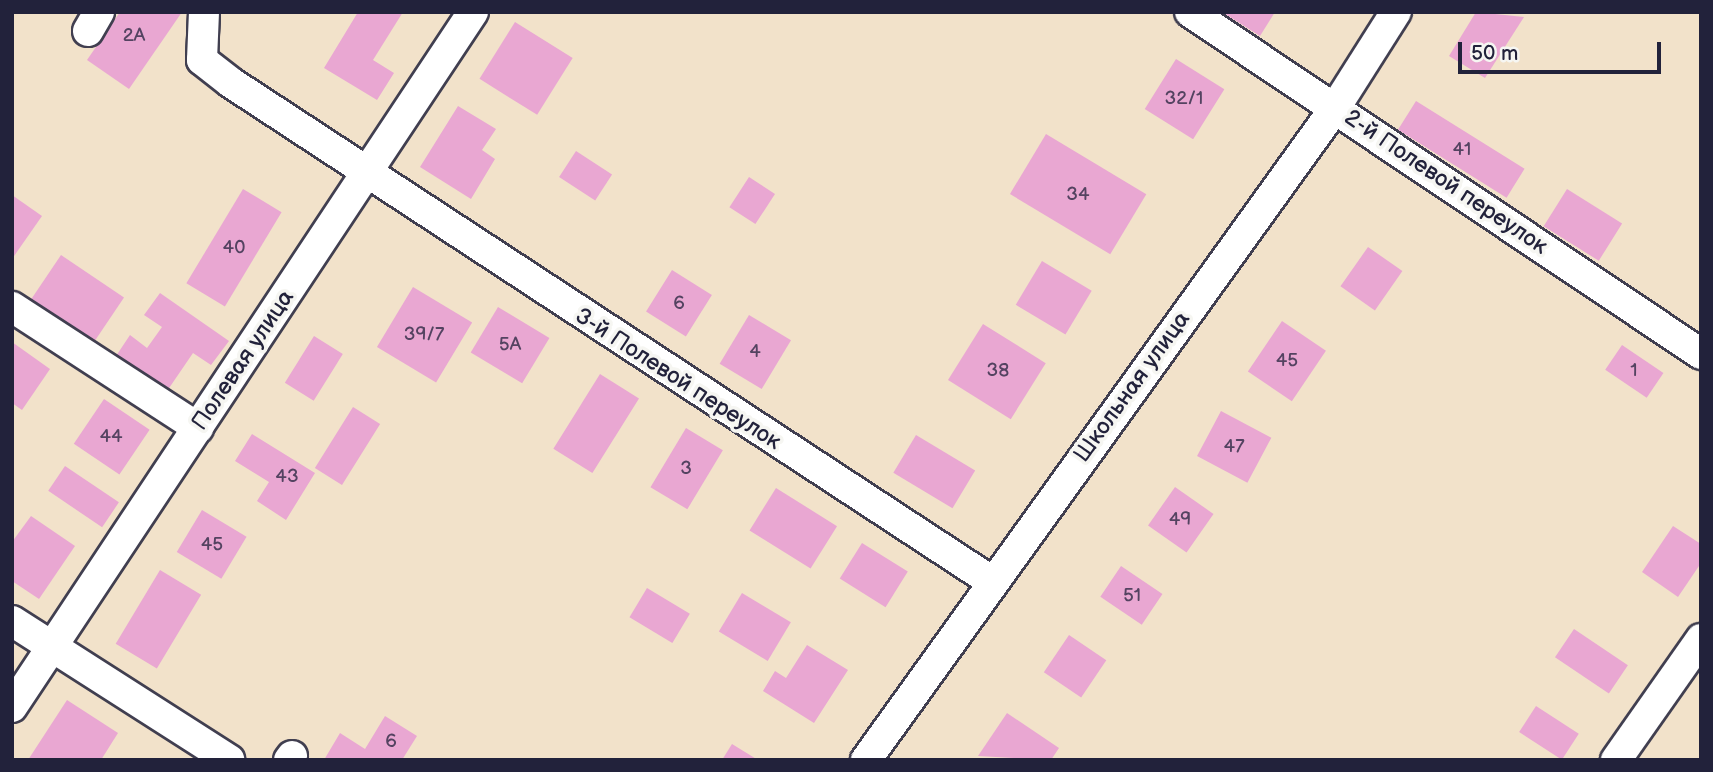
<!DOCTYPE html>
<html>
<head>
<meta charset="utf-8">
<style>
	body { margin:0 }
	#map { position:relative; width:1713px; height:772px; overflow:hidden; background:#f2e2ca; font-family:"Balsamiq Sans",sans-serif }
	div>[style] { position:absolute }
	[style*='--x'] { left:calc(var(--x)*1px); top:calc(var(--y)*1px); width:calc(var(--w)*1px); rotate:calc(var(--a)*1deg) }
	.building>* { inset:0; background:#e9a7d2; transform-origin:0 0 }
	.roads { filter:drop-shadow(2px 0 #413f50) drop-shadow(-2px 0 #413f50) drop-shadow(0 2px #413f50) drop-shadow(0 -2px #413f50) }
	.minor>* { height:30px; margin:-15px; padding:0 15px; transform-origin:15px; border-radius:15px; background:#fff }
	span { translate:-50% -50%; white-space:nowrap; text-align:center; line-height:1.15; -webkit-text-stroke:7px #f6f6f2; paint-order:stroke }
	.number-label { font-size:19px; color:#544361 }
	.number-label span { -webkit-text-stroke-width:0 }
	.street-label { font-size:23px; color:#22223b }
	.frame { position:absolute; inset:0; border:14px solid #22223b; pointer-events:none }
	.scale { position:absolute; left:1458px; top:42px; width:203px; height:32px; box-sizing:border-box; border:4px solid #22223b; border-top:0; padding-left:9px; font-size:21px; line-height:24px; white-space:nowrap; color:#22223b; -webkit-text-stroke:5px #f6f6f2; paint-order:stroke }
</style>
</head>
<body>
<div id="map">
	<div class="building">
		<div style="clip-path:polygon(120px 12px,182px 12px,129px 89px,87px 60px)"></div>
		<div style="clip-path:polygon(358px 12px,403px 12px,373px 60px,394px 73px,377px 100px,324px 68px)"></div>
		<div style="clip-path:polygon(1222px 12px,1275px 12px,1260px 36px)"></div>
		<div style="clip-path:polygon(1476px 12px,1524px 17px,1485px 78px,1449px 56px)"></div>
		<div style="left:515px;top:22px;width:68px;height:67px;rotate:32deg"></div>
		<div style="left:1176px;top:59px;width:57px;height:59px;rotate:32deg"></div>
		<div style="left:1416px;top:101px;width:128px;height:34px;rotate:32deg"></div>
		<div style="clip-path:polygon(458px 106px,496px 129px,482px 150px,495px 159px,471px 199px,420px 167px)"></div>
		<div style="left:1046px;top:134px;width:117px;height:70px;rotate:31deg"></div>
		<div style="left:576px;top:151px;width:43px;height:31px;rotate:33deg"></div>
		<div style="left:749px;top:177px;width:31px;height:36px;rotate:33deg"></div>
		<div style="left:243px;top:189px;width:45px;height:110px;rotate:31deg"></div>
		<div style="left:1567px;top:189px;width:65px;height:44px;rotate:32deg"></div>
		<div style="clip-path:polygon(12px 195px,42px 216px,12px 259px)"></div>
		<div style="left:1368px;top:247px;width:42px;height:48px;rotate:35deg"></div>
		<div style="left:61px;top:255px;width:76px;height:56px;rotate:34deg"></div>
		<div style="left:1042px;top:261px;width:58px;height:51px;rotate:31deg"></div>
		<div style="left:672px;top:270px;width:47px;height:49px;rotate:32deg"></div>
		<div style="left:413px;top:287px;width:69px;height:70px;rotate:31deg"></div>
		<div style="clip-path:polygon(160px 293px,229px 341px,211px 365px,193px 353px,165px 394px,114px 359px,130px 335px,147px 348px,162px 327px,144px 315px)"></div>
		<div style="left:498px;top:307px;width:60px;height:53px;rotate:31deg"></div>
		<div style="left:749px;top:315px;width:49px;height:57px;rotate:31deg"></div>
		<div style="left:1282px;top:321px;width:53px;height:61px;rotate:34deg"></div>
		<div style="left:983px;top:324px;width:74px;height:66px;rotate:32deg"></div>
		<div style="left:314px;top:336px;width:34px;height:55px;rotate:32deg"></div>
		<div style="clip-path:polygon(12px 342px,50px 369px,22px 410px,12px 403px)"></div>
		<div style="left:1622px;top:345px;width:50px;height:30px;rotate:34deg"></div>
		<div style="left:600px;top:374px;width:46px;height:88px;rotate:32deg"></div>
		<div style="left:104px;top:399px;width:55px;height:54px;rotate:34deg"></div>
		<div style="left:353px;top:407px;width:32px;height:72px;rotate:32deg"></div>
		<div style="left:1221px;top:411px;width:57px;height:51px;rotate:28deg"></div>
		<div style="left:686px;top:428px;width:43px;height:69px;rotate:31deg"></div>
		<div style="clip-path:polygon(252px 434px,315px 473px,286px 520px,257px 501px,269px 482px,235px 461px)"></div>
		<div style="left:916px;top:435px;width:69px;height:44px;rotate:31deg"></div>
		<div style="left:65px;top:466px;width:65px;height:30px;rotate:34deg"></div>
		<div style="left:1175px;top:487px;width:47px;height:47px;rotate:35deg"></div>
		<div style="left:776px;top:488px;width:72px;height:50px;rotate:32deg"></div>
		<div style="left:202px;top:510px;width:52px;height:49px;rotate:31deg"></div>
		<div style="clip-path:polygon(31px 516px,75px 546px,39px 599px,12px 581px,12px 542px)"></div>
		<div style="clip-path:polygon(1673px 526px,1701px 544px,1701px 563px,1678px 597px,1642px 572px)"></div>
		<div style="left:862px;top:543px;width:54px;height:42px;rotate:32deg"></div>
		<div style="left:1121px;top:566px;width:50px;height:37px;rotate:34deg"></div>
		<div style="left:160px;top:570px;width:48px;height:86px;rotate:31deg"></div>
		<div style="left:647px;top:588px;width:50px;height:34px;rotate:31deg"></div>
		<div style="left:742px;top:593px;width:57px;height:45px;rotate:31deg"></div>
		<div style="left:1574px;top:629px;width:65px;height:34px;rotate:34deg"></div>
		<div style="left:1069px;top:635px;width:45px;height:45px;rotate:34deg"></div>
		<div style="clip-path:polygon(807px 645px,848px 670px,814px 723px,763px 691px,775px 671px,786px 678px)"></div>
		<div style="clip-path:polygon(67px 700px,118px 733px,101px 760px,28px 760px)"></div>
		<div style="left:1536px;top:706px;width:51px;height:31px;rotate:33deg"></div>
		<div style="clip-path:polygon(1007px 713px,1059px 748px,1051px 760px,978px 756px)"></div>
		<div style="clip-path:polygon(385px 716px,417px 736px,402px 760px,324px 760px,340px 733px,365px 749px)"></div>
		<div style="clip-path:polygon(732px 744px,758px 760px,722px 760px)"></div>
	</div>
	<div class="roads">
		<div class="minor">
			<div style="--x:204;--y:12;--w:48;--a:92.4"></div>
			<div style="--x:202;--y:60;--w:36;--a:38"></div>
			<div style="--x:230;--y:82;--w:910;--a:33.25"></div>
			<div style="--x:1190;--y:12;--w:615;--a:33.79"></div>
			<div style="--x:88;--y:31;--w:22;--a:-60"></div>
			<div style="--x:12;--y:307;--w:222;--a:33"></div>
			<div style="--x:12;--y:621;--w:258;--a:32.6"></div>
			<div style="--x:12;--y:707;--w:834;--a:-56.44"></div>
			<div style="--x:289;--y:760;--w:5;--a:-53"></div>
			<div style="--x:866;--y:760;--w:803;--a:-54.27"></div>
			<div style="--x:1335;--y:108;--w:114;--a:-57.6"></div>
			<div style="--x:1616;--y:760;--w:148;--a:-54.9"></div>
		</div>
	</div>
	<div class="number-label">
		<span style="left:134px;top:36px">2А</span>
		<span style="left:1184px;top:99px">32/1</span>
		<span style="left:1462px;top:150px">41</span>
		<span style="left:1078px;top:195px">34</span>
		<span style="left:234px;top:248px">40</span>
		<span style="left:679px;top:304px">6</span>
		<span style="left:424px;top:335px">39/7</span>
		<span style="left:510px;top:345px">5А</span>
		<span style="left:755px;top:352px">4</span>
		<span style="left:1287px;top:361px">45</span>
		<span style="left:998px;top:371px">38</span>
		<span style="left:1634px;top:371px">1</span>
		<span style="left:111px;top:437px">44</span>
		<span style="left:1234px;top:447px">47</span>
		<span style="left:686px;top:469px">3</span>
		<span style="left:287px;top:477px">43</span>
		<span style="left:1180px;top:520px">49</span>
		<span style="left:212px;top:545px">45</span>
		<span style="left:1132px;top:596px">51</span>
		<span style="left:391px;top:742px">6</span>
	</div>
	<div class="street-label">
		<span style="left:1446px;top:182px;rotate:34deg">2-й Полевой переулок</span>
		<span style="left:243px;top:360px;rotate:-56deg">Полевая улица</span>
		<span style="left:678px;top:379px;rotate:33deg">3-й Полевой переулок</span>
		<span style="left:1132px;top:387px;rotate:-54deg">Школьная улица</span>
	</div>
	<div class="frame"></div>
	<div class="scale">50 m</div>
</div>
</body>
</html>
